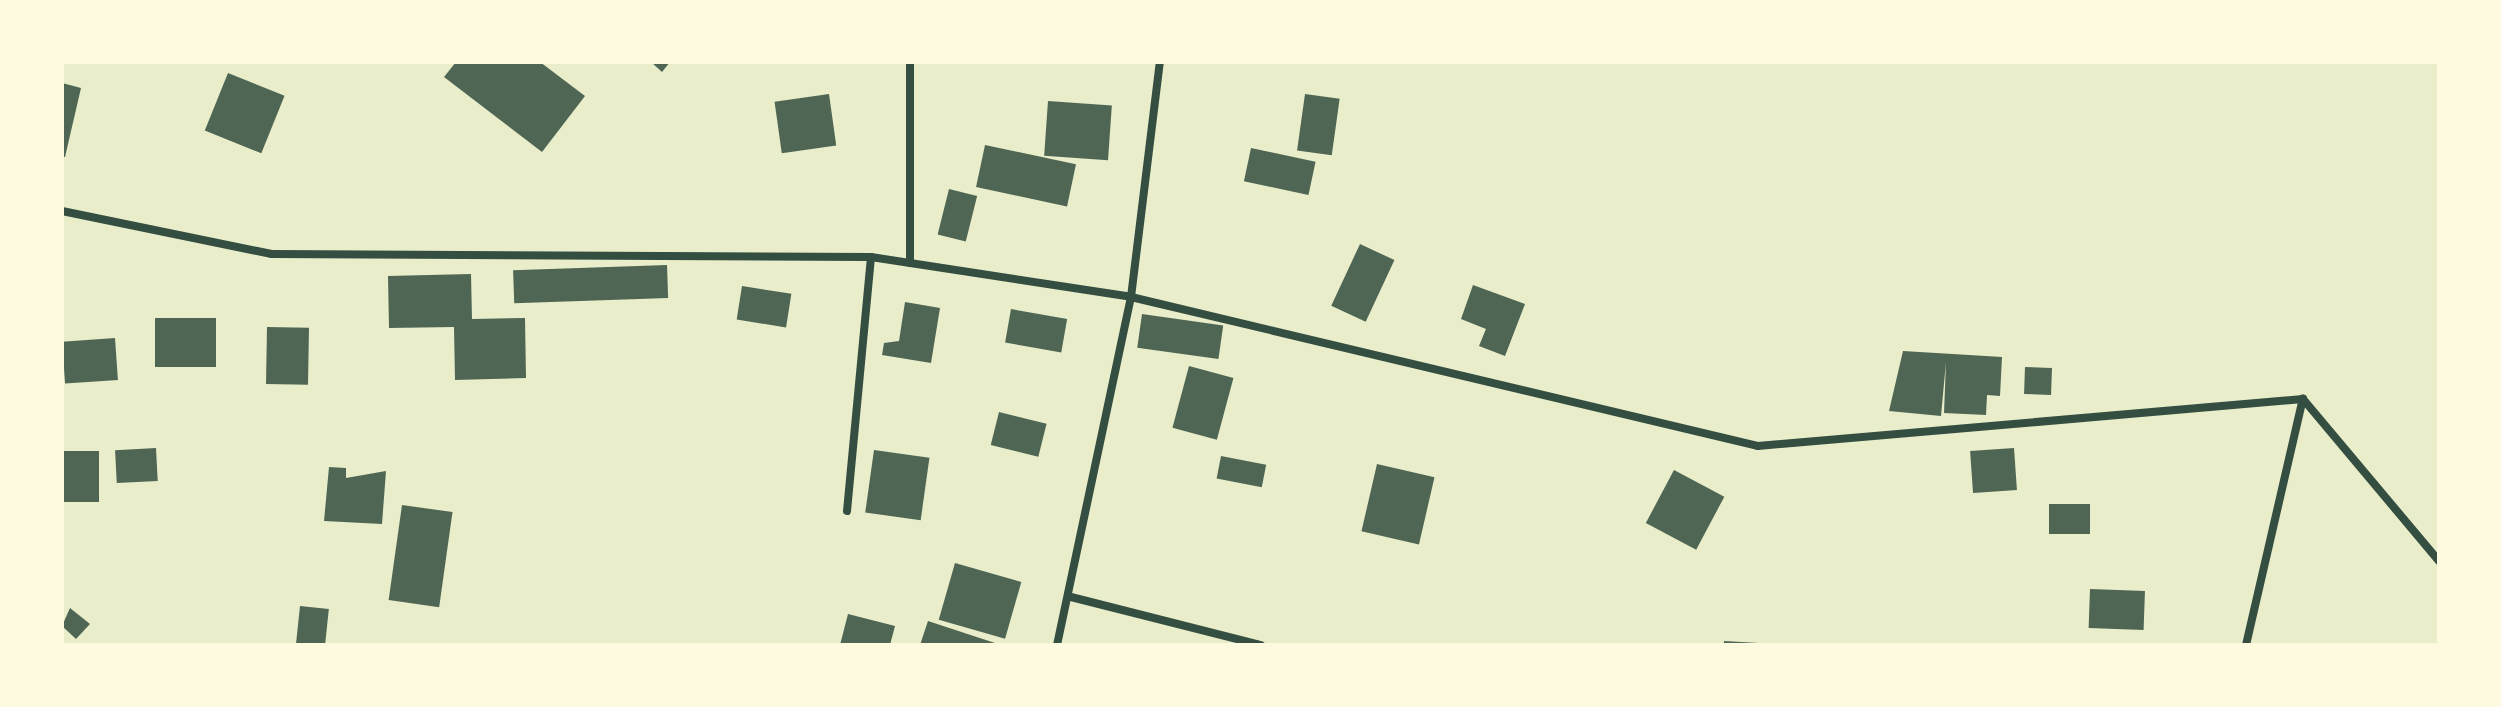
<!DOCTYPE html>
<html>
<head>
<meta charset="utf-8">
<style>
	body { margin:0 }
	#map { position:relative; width:2501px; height:707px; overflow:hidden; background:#e9edc9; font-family:"IBM Plex Sans",sans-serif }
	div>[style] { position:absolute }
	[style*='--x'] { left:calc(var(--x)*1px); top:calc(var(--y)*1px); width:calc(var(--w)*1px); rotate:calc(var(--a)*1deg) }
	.building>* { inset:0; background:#4f6655; transform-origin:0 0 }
	.minor>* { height:8px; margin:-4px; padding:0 4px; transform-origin:4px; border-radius:4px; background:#344e41 }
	span { translate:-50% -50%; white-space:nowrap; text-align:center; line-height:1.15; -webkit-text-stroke:6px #fefae0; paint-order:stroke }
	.frame { position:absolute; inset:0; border:64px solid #fefae0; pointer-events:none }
</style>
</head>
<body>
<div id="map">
	<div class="building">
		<div style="clip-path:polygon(456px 62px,540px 62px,585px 96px,542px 152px,444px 77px)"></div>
		<div style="clip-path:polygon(651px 62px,670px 62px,662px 72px)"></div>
		<div style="left:228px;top:73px;width:61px;height:62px;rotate:22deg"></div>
		<div style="clip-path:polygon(62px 83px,81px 88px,65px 157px,62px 157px)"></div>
		<div style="left:829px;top:94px;width:52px;height:55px;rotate:82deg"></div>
		<div style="left:1305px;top:94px;width:35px;height:57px;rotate:8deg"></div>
		<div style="left:1048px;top:101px;width:64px;height:55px;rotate:4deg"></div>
		<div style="left:985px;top:145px;width:93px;height:43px;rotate:12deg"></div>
		<div style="left:1251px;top:148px;width:66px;height:34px;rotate:12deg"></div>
		<div style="left:949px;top:189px;width:29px;height:47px;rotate:14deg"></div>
		<div style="left:1360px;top:244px;width:38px;height:68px;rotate:25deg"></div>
		<div style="left:667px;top:265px;width:33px;height:154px;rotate:88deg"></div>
		<div style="clip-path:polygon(471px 274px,472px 319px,525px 318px,526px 378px,455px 380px,454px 327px,389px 328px,388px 276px)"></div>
		<div style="clip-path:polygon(1473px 285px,1525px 304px,1505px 356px,1479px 346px,1486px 329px,1461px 319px)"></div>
		<div style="left:742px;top:286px;width:50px;height:34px;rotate:9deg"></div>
		<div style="clip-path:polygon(905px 302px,940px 308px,931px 363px,882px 355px,884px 343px,899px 341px)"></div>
		<div style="left:1011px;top:309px;width:57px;height:34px;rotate:10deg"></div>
		<div style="left:1142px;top:314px;width:82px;height:34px;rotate:8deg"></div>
		<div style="left:155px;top:318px;width:61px;height:49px"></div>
		<div style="left:267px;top:327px;width:42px;height:57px;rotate:1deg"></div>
		<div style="left:115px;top:338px;width:42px;height:53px;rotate:86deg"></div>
		<div style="clip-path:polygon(1903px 351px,2002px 357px,2000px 396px,1987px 395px,1986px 415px,1944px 413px,1946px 362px,1941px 416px,1889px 411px)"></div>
		<div style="left:1189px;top:366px;width:46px;height:64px;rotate:15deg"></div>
		<div style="left:2025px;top:367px;width:27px;height:27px;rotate:2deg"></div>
		<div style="left:999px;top:412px;width:49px;height:34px;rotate:14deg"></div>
		<div style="left:156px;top:448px;width:33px;height:41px;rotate:87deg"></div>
		<div style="left:2014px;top:448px;width:42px;height:44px;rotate:86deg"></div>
		<div style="left:874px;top:450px;width:56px;height:63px;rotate:8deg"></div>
		<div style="left:99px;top:451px;width:51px;height:37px;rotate:90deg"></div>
		<div style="left:1221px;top:456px;width:46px;height:23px;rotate:11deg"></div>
		<div style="left:1377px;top:464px;width:59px;height:69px;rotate:13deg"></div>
		<div style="clip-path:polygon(329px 467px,346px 468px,346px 478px,386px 471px,382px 524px,324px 521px)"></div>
		<div style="left:1674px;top:470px;width:57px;height:60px;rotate:28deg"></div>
		<div style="left:2049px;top:504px;width:41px;height:30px"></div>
		<div style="left:402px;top:505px;width:51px;height:96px;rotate:8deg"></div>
		<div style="left:955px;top:563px;width:69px;height:59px;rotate:16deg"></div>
		<div style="left:2090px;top:589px;width:55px;height:39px;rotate:2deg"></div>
		<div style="left:300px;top:606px;width:29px;height:39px;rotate:6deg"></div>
		<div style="clip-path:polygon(70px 608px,90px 624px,76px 639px,62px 626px)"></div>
		<div style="clip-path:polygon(848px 614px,895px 626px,890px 645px,840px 645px)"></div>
		<div style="clip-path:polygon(928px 621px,998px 644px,998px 645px,920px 645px)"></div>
		<div style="clip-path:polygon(1724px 641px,1759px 643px,1759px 645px,1724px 645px)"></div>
	</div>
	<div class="minor">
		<div style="--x:62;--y:211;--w:214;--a:11.6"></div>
		<div style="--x:272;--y:254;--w:599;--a:0.29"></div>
		<div style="--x:871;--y:257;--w:263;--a:8.7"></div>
		<div style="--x:1131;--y:297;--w:644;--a:13.37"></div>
		<div style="--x:1758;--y:446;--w:547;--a:-4.93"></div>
		<div style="--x:2303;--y:399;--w:212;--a:50"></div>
		<div style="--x:910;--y:263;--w:201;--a:-90"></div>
		<div style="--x:847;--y:511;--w:255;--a:-84.6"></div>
		<div style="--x:1071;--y:597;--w:196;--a:14.2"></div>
		<div style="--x:1057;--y:645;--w:356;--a:-78"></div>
		<div style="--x:1131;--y:297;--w:237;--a:-83"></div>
		<div style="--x:2246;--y:645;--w:253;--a:-77"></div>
	</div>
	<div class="frame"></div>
</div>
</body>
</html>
